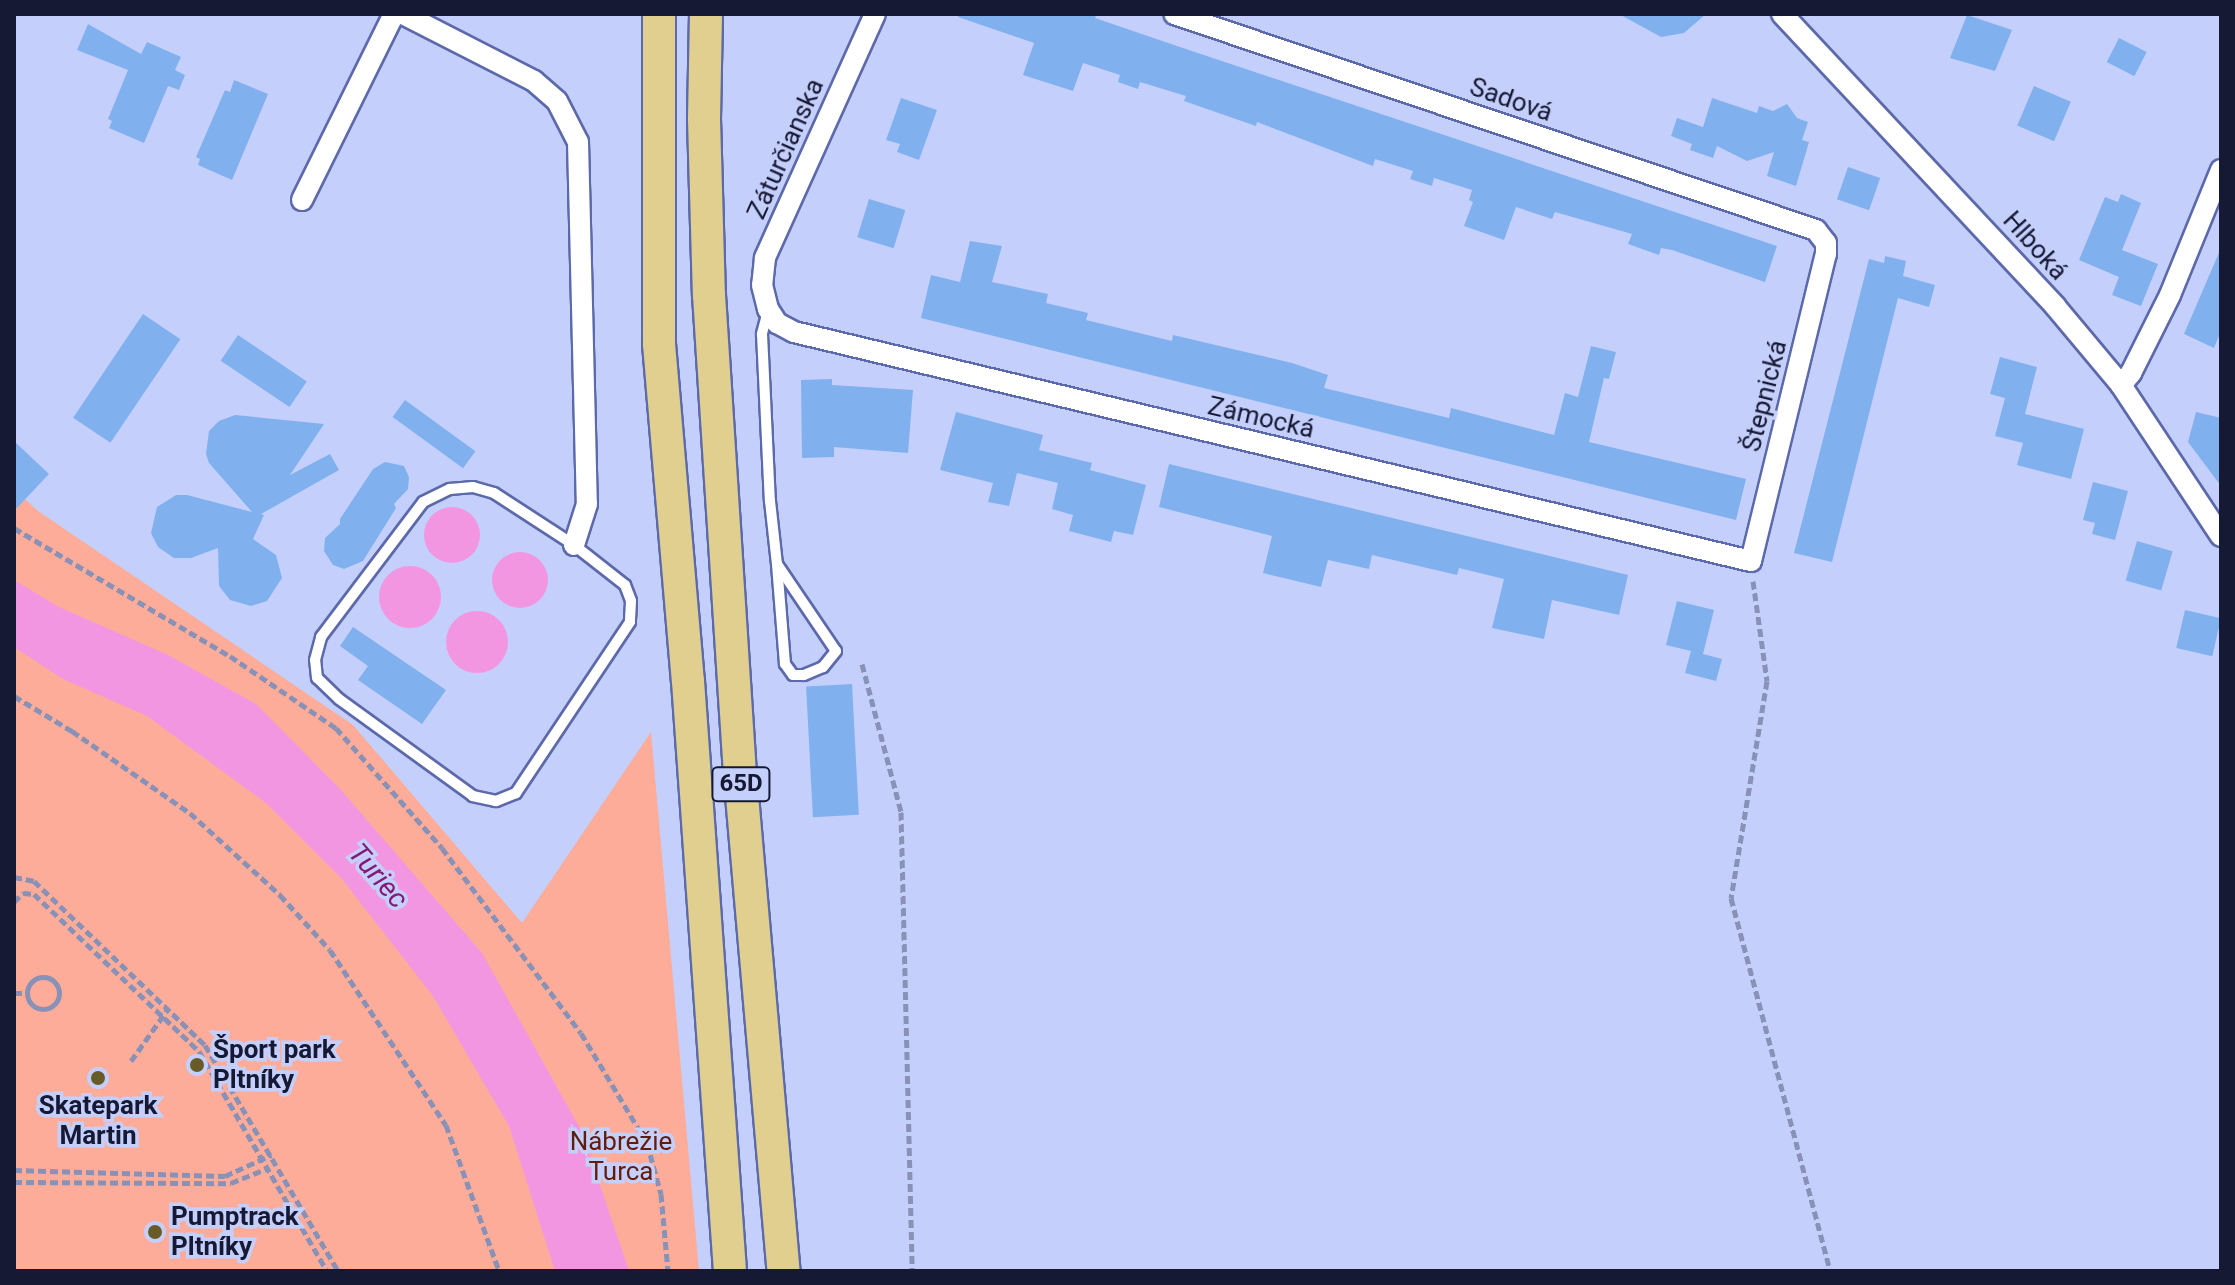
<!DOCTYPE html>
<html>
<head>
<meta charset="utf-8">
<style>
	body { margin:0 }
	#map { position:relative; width:2235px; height:1285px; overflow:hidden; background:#c5cffb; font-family:Roboto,sans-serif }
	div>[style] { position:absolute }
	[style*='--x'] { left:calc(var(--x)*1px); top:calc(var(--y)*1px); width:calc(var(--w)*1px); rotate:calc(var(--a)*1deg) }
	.green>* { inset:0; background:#fcac98 }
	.water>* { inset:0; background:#f396e1 }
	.round { border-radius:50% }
	.building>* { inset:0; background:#80b1ee; transform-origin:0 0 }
	.path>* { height:5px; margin-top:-2.5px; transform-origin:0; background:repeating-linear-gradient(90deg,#8991b7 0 8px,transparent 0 12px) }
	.path>.ring { margin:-2.5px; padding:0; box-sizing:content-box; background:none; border:5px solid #8991b7; border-radius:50% }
	.roads { filter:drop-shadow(2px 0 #5c69aa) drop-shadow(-2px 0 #5c69aa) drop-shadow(0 2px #5c69aa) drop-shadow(0 -2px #5c69aa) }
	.service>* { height:10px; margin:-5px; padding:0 5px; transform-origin:5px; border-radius:5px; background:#fff }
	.minor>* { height:20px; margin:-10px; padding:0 10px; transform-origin:10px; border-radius:10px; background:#fff }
	.primary>* { height:32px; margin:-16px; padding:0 16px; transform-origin:16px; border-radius:16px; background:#e0cf8f }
	.dots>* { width:22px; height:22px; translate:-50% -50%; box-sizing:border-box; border:4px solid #c5cffb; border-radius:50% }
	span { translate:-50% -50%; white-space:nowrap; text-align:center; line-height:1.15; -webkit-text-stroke:7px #c5cffb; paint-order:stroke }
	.shield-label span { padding:2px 6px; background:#c5cffb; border:2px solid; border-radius:6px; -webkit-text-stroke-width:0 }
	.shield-label { font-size:24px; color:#151934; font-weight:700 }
	.street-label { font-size:26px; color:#151934 }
	.poi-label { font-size:26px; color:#151934; font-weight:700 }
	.left { translate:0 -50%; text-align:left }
	.park-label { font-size:26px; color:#631c0c }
	.water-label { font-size:28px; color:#861978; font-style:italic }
	.frame { position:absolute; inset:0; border:16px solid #151934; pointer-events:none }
</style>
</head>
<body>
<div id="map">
	<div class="green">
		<div style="clip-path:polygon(14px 489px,38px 511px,353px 725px,522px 923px,651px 732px,699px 1271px,14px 1271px)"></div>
	</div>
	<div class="water">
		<div class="round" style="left:424px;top:507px;width:56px;height:56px"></div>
		<div class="round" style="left:492px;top:552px;width:56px;height:56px"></div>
		<div class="round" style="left:379px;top:566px;width:62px;height:62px"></div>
		<div style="clip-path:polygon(14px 580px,59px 607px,168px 655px,256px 704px,340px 789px,482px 953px,582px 1132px,629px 1271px,555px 1271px,509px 1126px,433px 996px,342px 879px,266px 803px,147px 716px,63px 679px,14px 647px)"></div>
		<div class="round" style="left:446px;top:611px;width:62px;height:62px"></div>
	</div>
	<div class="building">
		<div style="clip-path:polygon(959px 14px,1097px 14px,1095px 18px,1180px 47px,1777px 246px,1765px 282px,1672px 250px,1661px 248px,1659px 255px,1628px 244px,1632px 234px,1555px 212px,1552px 219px,1516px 207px,1504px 240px,1464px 226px,1473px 202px,1469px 200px,1472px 190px,1434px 178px,1432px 186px,1410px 179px,1413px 171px,1375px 159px,1373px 166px,1257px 122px,1256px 126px,1184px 101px,1186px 96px,1140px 82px,1138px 89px,1118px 82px,1120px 75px,1083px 63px,1073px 91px,1023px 75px,1034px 43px,958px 17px)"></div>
		<div style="clip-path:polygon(1619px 14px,1706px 14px,1684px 33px,1661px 37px)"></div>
		<div style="clip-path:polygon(1967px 15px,2012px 30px,1995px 71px,1950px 58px)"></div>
		<div style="clip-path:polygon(88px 24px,141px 54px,147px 42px,181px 57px,175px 70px,185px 75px,179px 90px,168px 86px,144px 143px,109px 128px,112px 121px,108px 119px,128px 70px,77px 50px)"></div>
		<div style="left:2119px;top:38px;width:31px;height:27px;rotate:27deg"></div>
		<div style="clip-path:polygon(234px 80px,268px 94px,232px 180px,198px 165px,200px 159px,196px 157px,225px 90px,230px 92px)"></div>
		<div style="left:2034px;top:86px;width:40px;height:43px;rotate:23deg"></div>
		<div style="clip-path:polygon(901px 98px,937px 110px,919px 160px,897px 152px,900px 144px,886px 140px)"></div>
		<div style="clip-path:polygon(1712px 98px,1757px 113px,1759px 106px,1773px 111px,1787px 104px,1797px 118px,1808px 122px,1802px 140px,1809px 142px,1796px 186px,1767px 176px,1774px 152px,1747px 161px,1717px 146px,1713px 158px,1690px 150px,1692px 144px,1671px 136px,1677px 118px,1703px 127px)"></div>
		<div style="left:1848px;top:167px;width:34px;height:34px;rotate:19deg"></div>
		<div style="clip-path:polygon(2121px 194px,2141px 203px,2122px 250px,2158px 264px,2141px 306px,2112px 295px,2119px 277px,2079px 260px,2105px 197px,2118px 202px)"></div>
		<div style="left:869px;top:199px;width:38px;height:40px;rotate:17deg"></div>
		<div style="clip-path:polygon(970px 241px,1002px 246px,992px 282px,1048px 294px,1046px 303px,1088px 313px,1086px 320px,1172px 341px,1173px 335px,1292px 363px,1328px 375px,1324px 388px,1449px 418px,1451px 408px,1554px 435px,1565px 393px,1578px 397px,1591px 346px,1616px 352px,1609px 379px,1604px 378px,1589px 442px,1746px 479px,1736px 520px,921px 318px,931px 275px,960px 282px)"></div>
		<div style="clip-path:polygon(2221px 248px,2221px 331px,2214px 348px,2184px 334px)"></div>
		<div style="clip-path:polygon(1885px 256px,1906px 261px,1903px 276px,1935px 285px,1929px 307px,1898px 298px,1832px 562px,1794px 553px,1869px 259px,1884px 263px)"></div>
		<div style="left:143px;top:314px;width:45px;height:125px;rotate:34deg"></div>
		<div style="left:238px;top:335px;width:83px;height:31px;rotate:34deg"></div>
		<div style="clip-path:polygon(2000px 357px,2037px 367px,2025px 414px,2084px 429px,2071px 479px,2017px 465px,2023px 443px,1995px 436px,2005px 398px,1990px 394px)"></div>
		<div style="clip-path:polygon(832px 379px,832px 385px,913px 390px,908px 453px,834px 447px,834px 457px,802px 458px,801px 380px)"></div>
		<div style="left:405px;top:400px;width:87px;height:21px;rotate:36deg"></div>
		<div style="clip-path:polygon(956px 412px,1043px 435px,1039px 450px,1092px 463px,1090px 470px,1146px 485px,1133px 535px,1114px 531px,1111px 542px,1069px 531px,1073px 515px,1052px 509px,1058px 483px,1017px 473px,1009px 506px,988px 502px,993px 483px,940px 470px)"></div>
		<div style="clip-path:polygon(2196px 412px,2221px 418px,2221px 486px,2188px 442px)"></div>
		<div style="clip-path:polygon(235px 415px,324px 424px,290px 475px,330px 454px,339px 470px,261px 514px,264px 515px,253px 539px,276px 555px,282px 578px,267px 601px,251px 606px,230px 600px,219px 586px,218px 548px,191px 558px,174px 558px,158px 547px,151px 533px,157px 507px,176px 495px,187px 495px,252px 512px,209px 463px,206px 454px,209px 431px,219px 421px)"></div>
		<div style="clip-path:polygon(14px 441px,49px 474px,14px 511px)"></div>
		<div style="clip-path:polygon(385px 462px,404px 466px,409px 477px,408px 489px,394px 504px,396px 508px,363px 561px,344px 569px,333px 565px,324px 551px,325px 538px,340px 524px,340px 519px,373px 469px)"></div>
		<div style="clip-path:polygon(1169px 464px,1628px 575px,1619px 615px,1552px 600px,1544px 639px,1492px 628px,1504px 579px,1459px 568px,1457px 575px,1372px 555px,1369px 569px,1328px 560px,1321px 587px,1263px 573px,1272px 536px,1159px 507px)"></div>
		<div style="clip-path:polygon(2093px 482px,2128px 491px,2115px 540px,2092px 534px,2095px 523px,2083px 520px)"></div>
		<div style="left:2137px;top:541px;width:37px;height:41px;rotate:16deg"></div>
		<div style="clip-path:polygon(1677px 601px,1714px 610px,1703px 654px,1722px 659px,1716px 681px,1685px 673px,1691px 651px,1666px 645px)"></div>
		<div style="left:2185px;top:610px;width:37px;height:39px;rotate:13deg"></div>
		<div style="clip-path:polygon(353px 627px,446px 690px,422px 724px,358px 680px,368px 666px,340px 646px)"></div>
		<div style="left:852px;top:684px;width:131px;height:46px;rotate:87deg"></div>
	</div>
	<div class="path">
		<div style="--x:14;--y:528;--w:251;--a:30.7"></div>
		<div style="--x:230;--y:656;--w:128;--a:34.2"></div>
		<div style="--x:336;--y:728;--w:160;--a:48.5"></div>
		<div style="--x:442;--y:848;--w:231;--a:53.1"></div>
		<div style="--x:581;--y:1033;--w:128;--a:59"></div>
		<div style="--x:647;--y:1143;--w:53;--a:74.6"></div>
		<div style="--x:661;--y:1194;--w:77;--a:84.8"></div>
		<div style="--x:1753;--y:581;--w:101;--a:82"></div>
		<div style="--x:1767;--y:681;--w:220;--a:99.4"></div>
		<div style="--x:1731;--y:898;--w:386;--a:75.1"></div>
		<div style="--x:862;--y:664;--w:153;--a:75.2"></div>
		<div style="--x:901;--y:812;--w:459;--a:88.6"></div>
		<div style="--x:14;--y:696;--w:68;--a:31.1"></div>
		<div style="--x:72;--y:731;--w:144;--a:34.8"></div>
		<div style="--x:190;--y:813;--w:122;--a:42.3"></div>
		<div style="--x:280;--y:895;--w:74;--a:47.7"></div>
		<div style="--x:330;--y:950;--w:210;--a:56.5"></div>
		<div style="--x:446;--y:1125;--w:155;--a:70"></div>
		<div style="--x:14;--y:877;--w:20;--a:11"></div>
		<div style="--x:34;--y:881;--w:237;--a:43.8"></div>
		<div style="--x:205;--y:1045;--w:262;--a:59.5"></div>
		<div style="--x:14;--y:902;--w:13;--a:-45"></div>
		<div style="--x:23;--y:893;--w:11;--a:5"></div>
		<div style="--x:34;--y:894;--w:228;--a:43.6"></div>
		<div style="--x:199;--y:1051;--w:255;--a:59.8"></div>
		<div class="ring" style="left:27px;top:977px;width:27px;height:27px"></div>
		<div style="--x:14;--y:993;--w:12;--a:0"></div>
		<div style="--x:131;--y:1061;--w:64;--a:-54.6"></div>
		<div style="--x:14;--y:1170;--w:211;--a:1.6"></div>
		<div style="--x:225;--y:1176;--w:51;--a:-24.5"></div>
		<div style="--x:14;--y:1182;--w:217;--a:0.3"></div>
		<div style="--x:231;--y:1183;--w:40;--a:-22"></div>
	</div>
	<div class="roads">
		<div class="service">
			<div style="--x:768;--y:311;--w:24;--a:105"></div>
			<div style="--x:762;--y:334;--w:167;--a:87.3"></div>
			<div style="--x:770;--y:501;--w:63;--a:83.7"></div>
			<div style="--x:777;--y:564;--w:105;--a:55.9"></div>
			<div style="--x:836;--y:651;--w:21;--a:129"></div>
			<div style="--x:823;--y:667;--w:21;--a:157"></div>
			<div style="--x:804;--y:675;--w:11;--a:180"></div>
			<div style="--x:793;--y:675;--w:14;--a:-126"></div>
			<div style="--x:785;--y:664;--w:100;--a:-94.6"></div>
			<div style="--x:473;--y:487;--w:22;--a:16"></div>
			<div style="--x:494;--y:493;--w:95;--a:33"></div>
			<div style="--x:574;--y:545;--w:65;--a:38.1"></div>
			<div style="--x:625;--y:585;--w:17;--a:69"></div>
			<div style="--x:631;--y:601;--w:21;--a:93"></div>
			<div style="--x:630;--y:622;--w:206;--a:123.7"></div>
			<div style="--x:516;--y:793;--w:22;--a:158"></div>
			<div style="--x:496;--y:801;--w:24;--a:-168"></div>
			<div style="--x:473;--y:796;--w:165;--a:-144.1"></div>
			<div style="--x:339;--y:699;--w:30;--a:-136"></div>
			<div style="--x:317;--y:678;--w:18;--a:-96"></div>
			<div style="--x:315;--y:660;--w:24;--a:-75"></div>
			<div style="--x:321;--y:637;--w:169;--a:-52.9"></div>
			<div style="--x:423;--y:502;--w:30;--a:-26"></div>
			<div style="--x:450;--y:489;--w:23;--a:-5"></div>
		</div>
		<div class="minor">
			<div style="--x:403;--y:14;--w:147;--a:27.1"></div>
			<div style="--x:534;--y:81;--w:30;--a:41"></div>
			<div style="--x:557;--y:101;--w:46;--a:62.9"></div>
			<div style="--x:578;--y:142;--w:362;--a:88.6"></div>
			<div style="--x:587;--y:504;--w:43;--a:107.6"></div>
			<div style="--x:875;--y:14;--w:268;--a:114.3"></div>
			<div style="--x:765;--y:258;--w:27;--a:96"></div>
			<div style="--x:762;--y:285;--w:25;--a:76"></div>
			<div style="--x:768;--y:309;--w:17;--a:57"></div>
			<div style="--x:777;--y:323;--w:19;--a:28"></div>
			<div style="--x:794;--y:332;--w:984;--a:13.46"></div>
			<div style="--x:1751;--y:561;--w:316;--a:-76.3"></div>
			<div style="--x:1826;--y:254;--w:11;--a:-90"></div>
			<div style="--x:1826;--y:243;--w:16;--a:-128"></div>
			<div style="--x:1816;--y:230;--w:677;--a:-161.4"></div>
			<div style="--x:1782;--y:14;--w:400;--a:46.9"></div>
			<div style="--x:2055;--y:306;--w:103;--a:50.1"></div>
			<div style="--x:2121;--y:385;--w:181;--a:56.5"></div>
			<div style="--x:302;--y:200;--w:208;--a:-63.7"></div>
			<div style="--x:2121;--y:385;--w:16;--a:-50"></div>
			<div style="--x:2131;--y:373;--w:87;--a:-63.4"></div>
			<div style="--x:2170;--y:295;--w:135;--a:-67.8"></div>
		</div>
		<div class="primary">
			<div style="--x:659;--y:14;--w:330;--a:90"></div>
			<div style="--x:659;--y:344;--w:338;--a:85.1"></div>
			<div style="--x:688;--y:681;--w:591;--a:85.93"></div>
			<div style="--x:706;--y:14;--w:105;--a:91.1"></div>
			<div style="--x:704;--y:119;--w:176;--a:88.4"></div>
			<div style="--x:709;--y:295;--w:479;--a:86.3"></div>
			<div style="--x:740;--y:773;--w:500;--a:85"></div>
		</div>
	</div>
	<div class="dots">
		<div style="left:197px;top:1065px;background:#695b28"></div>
		<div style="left:98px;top:1078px;background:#695b28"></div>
		<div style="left:155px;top:1232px;background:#695b28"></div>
	</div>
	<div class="shield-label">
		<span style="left:741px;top:784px">65D</span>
	</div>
	<div class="street-label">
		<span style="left:1511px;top:100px;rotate:19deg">Sadová</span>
		<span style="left:786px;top:149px;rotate:-66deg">Záturčianska</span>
		<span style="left:2035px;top:246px;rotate:48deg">Hlboká</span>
		<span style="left:1765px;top:396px;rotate:-76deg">Štepnická</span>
		<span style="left:1261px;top:418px;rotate:13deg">Zámocká</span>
	</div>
	<div class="poi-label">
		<span class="left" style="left:213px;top:1065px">Šport park<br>Pltníky</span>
		<span style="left:98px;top:1121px">Skatepark<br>Martin</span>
		<span class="left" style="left:171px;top:1232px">Pumptrack<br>Pltníky</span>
	</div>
	<div class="park-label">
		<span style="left:621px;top:1157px">Nábrežie<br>Turca</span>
	</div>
	<div class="water-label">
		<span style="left:378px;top:876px;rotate:49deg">Turiec</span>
	</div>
	<div class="frame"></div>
</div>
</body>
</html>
